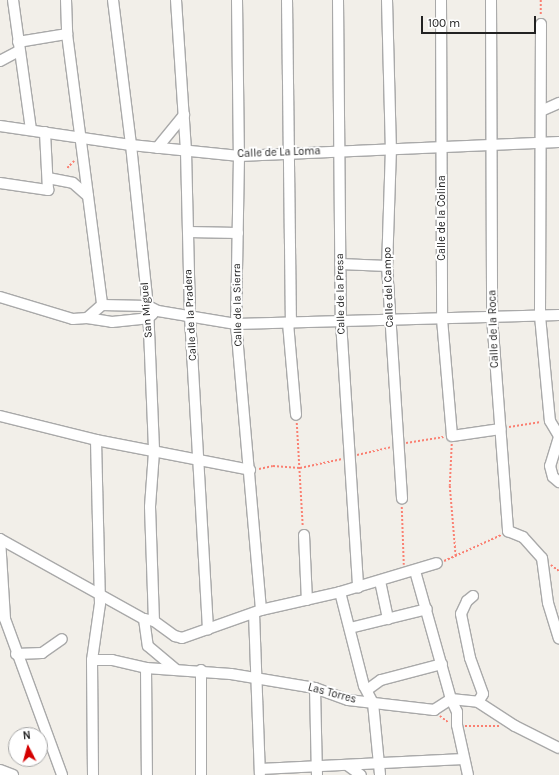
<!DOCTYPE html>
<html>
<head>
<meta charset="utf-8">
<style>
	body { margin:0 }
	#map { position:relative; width:559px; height:775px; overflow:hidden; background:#f2efe9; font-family:Karla,sans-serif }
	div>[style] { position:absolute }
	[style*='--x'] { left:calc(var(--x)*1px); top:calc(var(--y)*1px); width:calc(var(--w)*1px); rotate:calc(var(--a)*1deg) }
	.path>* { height:1.5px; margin-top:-0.75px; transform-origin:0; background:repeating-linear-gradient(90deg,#fa8072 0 2px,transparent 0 4px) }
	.roads { filter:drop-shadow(1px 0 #a9a9a9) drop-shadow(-1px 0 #a9a9a9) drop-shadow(0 1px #a9a9a9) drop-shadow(0 -1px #a9a9a9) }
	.minor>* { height:10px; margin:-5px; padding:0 5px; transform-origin:5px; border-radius:5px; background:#fff }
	span { translate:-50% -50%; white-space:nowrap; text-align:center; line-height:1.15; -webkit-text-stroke:4px #fff; paint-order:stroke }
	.street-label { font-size:11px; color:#222 }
	.north { position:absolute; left:8px; top:727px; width:40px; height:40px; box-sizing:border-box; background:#fff; border:1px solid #a7a7a7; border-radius:50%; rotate:354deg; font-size:11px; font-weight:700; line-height:16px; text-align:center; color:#222 }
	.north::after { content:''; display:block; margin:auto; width:14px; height:18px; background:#d40000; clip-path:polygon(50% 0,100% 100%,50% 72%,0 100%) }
	.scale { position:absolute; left:421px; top:16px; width:115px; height:18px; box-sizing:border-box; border:2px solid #222; border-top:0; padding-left:5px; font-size:12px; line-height:14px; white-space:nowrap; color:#222; -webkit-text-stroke:3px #fff; paint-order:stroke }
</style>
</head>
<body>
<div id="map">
	<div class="path">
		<div style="--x:541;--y:0;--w:16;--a:90"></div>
		<div style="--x:67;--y:168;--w:10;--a:-45"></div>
		<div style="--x:297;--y:423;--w:104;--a:86.7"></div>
		<div style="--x:509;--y:427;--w:32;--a:-9"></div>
		<div style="--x:406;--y:443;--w:38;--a:-9"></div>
		<div style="--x:452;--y:444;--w:42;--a:92.7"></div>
		<div style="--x:450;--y:486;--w:71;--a:85.2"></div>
		<div style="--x:357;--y:455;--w:35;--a:-13"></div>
		<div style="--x:259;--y:469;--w:14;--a:-12"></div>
		<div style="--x:273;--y:466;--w:27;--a:4"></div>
		<div style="--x:300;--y:468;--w:43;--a:-12.1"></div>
		<div style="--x:402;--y:507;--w:58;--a:88"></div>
		<div style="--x:444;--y:561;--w:63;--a:-24.5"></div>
		<div style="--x:551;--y:565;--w:10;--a:37"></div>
		<div style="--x:440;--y:716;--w:10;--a:37"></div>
		<div style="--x:465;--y:726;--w:34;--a:0"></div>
	</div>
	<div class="roads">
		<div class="minor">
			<div style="--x:13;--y:0;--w:131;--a:82.1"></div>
			<div style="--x:66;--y:0;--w:34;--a:88"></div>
			<div style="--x:67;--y:34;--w:273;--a:82.6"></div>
			<div style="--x:113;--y:0;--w:146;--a:82.9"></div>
			<div style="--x:131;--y:145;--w:162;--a:84"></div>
			<div style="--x:148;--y:306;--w:146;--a:87.6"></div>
			<div style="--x:154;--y:452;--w:55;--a:94.2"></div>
			<div style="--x:150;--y:507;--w:114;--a:88"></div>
			<div style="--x:176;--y:0;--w:151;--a:86.2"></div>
			<div style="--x:186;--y:151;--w:166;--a:88.6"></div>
			<div style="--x:190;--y:317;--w:313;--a:86.7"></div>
			<div style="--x:237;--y:0;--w:156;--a:89.3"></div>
			<div style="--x:239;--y:156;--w:168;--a:91"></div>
			<div style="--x:236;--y:324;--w:287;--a:85"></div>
			<div style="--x:287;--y:0;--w:323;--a:89.3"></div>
			<div style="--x:338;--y:0;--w:322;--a:89.5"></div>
			<div style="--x:341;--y:322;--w:266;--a:86.3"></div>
			<div style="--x:387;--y:0;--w:148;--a:88.5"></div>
			<div style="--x:391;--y:148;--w:118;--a:91.9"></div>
			<div style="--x:387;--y:266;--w:233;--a:86.3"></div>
			<div style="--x:441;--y:0;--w:319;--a:89.8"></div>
			<div style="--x:442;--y:319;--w:117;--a:85.1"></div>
			<div style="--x:452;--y:436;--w:49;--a:-8.3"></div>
			<div style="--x:491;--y:0;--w:317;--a:89.8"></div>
			<div style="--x:492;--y:317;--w:215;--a:85.7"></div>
			<div style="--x:508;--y:531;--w:16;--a:22"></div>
			<div style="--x:523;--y:537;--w:28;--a:48"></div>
			<div style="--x:542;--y:558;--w:45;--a:82.4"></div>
			<div style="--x:548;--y:603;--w:37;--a:73"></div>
			<div style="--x:541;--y:24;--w:292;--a:90.2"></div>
			<div style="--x:540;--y:316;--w:105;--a:84.6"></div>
			<div style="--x:18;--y:42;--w:50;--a:-9.3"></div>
			<div style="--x:0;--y:61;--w:21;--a:-28"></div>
			<div style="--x:541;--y:111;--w:20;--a:-24"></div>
			<div style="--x:0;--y:126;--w:132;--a:8.3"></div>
			<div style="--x:131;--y:145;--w:109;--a:5.8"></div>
			<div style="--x:239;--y:156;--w:320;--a:-2.5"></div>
			<div style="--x:157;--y:148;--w:43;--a:-50.7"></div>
			<div style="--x:48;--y:178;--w:25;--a:11"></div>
			<div style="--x:73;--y:183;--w:20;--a:41"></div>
			<div style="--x:0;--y:183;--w:49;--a:8.3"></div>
			<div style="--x:48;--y:190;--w:58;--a:-93"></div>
			<div style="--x:188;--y:232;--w:50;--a:1.1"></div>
			<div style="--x:340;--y:264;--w:47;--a:2.4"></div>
			<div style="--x:0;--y:297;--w:76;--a:16.8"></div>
			<div style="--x:73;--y:319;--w:14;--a:-4"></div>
			<div style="--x:87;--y:318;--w:20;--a:-41"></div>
			<div style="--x:102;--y:305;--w:46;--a:1.2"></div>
			<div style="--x:148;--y:306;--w:11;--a:27"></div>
			<div style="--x:158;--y:311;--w:79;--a:9.5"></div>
			<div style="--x:236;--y:324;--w:323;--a:-1.6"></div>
			<div style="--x:87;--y:318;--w:25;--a:9"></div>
			<div style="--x:112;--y:322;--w:36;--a:-6"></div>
			<div style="--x:148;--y:318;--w:6;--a:-39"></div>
			<div style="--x:288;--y:323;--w:92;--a:85"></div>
			<div style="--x:0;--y:416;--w:99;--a:14"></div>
			<div style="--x:96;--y:440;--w:157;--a:11"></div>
			<div style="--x:550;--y:421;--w:17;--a:59"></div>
			<div style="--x:559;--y:437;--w:30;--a:107"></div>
			<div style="--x:550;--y:466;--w:11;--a:75"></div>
			<div style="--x:553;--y:477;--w:8;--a:40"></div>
			<div style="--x:304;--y:535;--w:65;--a:87.4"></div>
			<div style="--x:0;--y:539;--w:165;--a:29.1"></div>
			<div style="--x:144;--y:619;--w:10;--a:11"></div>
			<div style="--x:154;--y:621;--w:26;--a:36"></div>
			<div style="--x:175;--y:636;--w:7;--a:16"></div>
			<div style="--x:182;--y:638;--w:84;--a:-19.5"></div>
			<div style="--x:261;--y:610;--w:81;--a:-12.8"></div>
			<div style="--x:340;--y:592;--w:101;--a:-16.6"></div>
			<div style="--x:0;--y:539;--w:80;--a:86.4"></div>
			<div style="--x:5;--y:619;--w:166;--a:69.9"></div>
			<div style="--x:415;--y:571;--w:133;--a:74.3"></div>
			<div style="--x:451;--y:699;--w:14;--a:65"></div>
			<div style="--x:457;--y:712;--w:13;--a:90"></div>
			<div style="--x:457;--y:725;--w:51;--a:77.6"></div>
			<div style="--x:380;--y:581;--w:39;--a:78"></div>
			<div style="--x:340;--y:592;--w:97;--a:75.7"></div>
			<div style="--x:364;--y:686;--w:19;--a:62"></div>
			<div style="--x:373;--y:703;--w:72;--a:84.4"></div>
			<div style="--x:473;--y:596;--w:8;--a:140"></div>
			<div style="--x:467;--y:601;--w:14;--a:115"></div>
			<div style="--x:461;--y:614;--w:45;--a:78.4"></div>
			<div style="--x:470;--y:658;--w:38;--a:70"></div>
			<div style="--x:483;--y:694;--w:9;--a:122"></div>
			<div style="--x:254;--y:613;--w:161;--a:87.9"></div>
			<div style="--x:144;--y:619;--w:27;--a:82"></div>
			<div style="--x:148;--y:646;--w:35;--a:40"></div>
			<div style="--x:350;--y:628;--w:79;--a:-13.9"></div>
			<div style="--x:16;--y:654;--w:26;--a:-2"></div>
			<div style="--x:42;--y:653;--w:24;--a:-35"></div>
			<div style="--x:92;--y:660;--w:20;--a:0"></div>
			<div style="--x:112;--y:660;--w:35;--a:13"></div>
			<div style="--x:146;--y:668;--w:85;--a:4"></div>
			<div style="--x:231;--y:674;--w:85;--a:9.5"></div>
			<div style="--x:315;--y:688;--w:35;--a:20"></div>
			<div style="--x:348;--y:700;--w:87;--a:6.6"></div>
			<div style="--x:434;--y:710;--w:20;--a:-33"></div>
			<div style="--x:451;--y:699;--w:27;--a:6"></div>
			<div style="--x:478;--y:702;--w:44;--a:33"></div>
			<div style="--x:515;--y:726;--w:49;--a:26.6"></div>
			<div style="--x:146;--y:668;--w:107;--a:89.5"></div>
			<div style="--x:201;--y:670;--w:105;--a:90"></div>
			<div style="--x:315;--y:688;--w:87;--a:88.7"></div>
			<div style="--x:367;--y:690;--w:17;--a:-36"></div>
			<div style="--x:381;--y:680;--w:63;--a:-14.7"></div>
			<div style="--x:347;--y:765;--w:17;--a:36"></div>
			<div style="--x:260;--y:769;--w:204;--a:-2.8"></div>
			<div style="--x:0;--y:770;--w:14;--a:21"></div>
			<div style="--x:93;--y:775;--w:115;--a:-90.5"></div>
			<div style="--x:92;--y:660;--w:57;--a:-81.9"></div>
			<div style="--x:100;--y:604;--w:164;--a:-91.4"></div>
		</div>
	</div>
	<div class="street-label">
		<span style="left:279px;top:153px;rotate:-2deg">Calle de La Loma</span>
		<span style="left:442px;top:218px;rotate:-90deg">Calle de la Colina</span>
		<span style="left:389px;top:287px;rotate:-92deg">Calle del Campo</span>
		<span style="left:341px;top:294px;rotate:-91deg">Calle de la Presa</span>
		<span style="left:238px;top:305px;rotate:-91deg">Calle de la Sierra</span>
		<span style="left:147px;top:310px;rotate:-94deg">San Miguel</span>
		<span style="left:191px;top:315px;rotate:-93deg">Calle de la Pradera</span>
		<span style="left:494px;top:329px;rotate:-92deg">Calle de la Roca</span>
		<span style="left:332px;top:694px;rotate:15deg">Las Torres</span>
	</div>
	<div class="north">N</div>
	<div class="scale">100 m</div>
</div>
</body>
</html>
